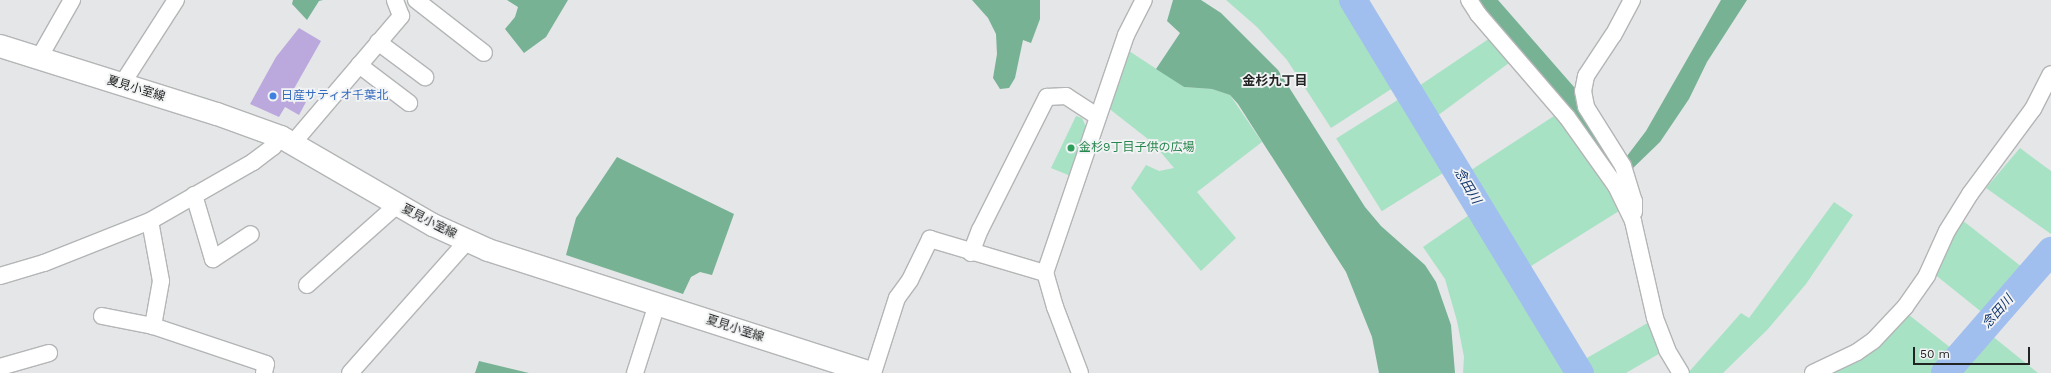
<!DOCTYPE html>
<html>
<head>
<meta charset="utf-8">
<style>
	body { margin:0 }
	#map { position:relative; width:2051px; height:373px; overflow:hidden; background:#e5e6e7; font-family:"Work Sans","Noto Sans JP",sans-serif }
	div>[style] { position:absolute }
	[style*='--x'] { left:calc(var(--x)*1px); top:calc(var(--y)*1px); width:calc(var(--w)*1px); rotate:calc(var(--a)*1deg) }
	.green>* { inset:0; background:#a8e2c5; transform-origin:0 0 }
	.forest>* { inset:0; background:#77b295 }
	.river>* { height:28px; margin:-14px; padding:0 14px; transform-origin:14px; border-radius:14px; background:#a1bfee }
	.building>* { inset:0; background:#bba9dd }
	.roads { filter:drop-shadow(1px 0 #b3b5b6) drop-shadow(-1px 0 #b3b5b6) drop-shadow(0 1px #b3b5b6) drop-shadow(0 -1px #b3b5b6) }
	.street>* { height:16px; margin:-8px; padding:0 8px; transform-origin:8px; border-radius:8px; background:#fff }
	.secondary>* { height:22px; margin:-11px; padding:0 11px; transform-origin:11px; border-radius:11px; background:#fff }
	.dots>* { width:11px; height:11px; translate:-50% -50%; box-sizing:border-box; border:2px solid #f2f3f4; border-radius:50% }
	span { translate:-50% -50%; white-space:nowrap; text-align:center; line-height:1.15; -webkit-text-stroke:3.5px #f2f3f4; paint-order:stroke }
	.street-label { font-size:12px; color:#222323 }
	.shop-label { font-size:12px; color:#366cbe }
	.left { translate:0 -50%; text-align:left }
	.leisure-label { font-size:12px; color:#27864d }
	.neighbourhood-label { font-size:13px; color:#222323; font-weight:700 }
	.water-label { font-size:13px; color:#153870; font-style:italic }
	.scale { position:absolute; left:1913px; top:347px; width:117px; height:18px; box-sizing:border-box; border:2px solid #222323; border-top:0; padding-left:5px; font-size:12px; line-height:14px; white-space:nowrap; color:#222323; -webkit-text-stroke:3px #f2f3f4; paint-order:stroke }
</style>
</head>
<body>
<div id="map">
	<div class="green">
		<div style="clip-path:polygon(1226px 0,1348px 0,1399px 84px,1331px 128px,1287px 60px,1257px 27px)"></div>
		<div style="clip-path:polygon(1493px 36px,1513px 60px,1433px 119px,1413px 90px)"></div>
		<div style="clip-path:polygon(1126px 49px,1184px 87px,1212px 89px,1230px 95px,1262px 142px,1197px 192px,1236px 238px,1201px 271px,1131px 188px,1146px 165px,1159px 171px,1174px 168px,1153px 143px,1107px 107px)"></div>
		<div style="left:1404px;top:96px;width:86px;height:80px;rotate:58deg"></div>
		<div style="clip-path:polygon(1557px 114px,1612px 190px,1619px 211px,1523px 271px,1465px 174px)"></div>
		<div style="clip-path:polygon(1076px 116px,1082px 118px,1087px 129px,1073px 177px,1051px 168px)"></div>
		<div style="clip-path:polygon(2020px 148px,2051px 171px,2051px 234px,1986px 188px)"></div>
		<div style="clip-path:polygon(1834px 202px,1853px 215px,1806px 284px,1768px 329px,1723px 373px,1688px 373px,1741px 313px,1749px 318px)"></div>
		<div style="clip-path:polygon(1475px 211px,1575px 373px,1463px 373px,1464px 357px,1457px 321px,1445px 279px,1423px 247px)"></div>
		<div style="clip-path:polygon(1962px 220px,2027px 271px,1989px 318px,1933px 273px)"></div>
		<div style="clip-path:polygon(1909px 315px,1956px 352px,1938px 373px,1827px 373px,1873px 349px)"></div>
		<div style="clip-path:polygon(1651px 321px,1662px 352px,1626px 373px,1587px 373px,1580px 362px)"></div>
		<div style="clip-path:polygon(1986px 331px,2038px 373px,1950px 373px)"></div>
	</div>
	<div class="forest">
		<div style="clip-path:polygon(293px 0,323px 0,319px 1px,307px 20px,292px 4px)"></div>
		<div style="clip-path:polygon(507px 0,568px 0,546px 37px,524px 53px,505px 29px,515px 17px,518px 7px)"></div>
		<div style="clip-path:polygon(972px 0,1040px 0,1040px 19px,1031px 43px,1023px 40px,1015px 78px,1009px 88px,1000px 89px,993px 78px,997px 54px,996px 34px,988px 18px)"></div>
		<div style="clip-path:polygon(1173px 0,1201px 0,1221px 13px,1278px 70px,1365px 207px,1381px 226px,1425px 265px,1436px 282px,1451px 325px,1455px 373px,1379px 373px,1372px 337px,1346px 272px,1238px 104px,1230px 95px,1212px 89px,1184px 87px,1156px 69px,1180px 33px,1167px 21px)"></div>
		<div style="clip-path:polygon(1474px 0,1498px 0,1574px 87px,1580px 102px,1621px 168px,1629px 199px)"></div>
		<div style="clip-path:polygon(1721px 0,1747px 0,1707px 62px,1689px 99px,1660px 142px,1632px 169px,1627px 156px,1646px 131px)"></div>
		<div style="clip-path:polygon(617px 157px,734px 214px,712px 275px,700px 272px,691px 277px,683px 294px,566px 255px,576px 218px)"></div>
		<div style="clip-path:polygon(479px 361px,529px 373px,475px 373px)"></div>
	</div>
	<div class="river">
		<div style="--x:1353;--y:0;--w:437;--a:58.7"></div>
		<div style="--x:1945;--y:373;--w:162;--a:-49"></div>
	</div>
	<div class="building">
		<div style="clip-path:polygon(299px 28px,321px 41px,291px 94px,306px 102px,299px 115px,285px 107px,279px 117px,250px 104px,276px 57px)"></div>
	</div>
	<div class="roads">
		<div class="street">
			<div style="--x:416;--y:0;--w:86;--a:37.9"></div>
			<div style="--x:1469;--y:0;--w:17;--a:57"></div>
			<div style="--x:1478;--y:14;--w:136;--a:49.2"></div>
			<div style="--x:1567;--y:117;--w:85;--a:54.6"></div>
			<div style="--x:1616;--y:186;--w:39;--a:64"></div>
			<div style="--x:1633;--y:221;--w:99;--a:77.2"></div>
			<div style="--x:1655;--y:318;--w:34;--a:69"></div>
			<div style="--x:1667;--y:350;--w:27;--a:59"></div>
			<div style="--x:1632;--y:0;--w:40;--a:118"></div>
			<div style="--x:1613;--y:35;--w:49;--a:123.4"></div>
			<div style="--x:1586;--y:76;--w:15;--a:101"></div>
			<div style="--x:1583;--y:91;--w:16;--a:79"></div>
			<div style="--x:1586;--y:107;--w:70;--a:57.9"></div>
			<div style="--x:1623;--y:166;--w:37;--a:73"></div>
			<div style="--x:1634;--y:201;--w:11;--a:90"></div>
			<div style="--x:378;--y:42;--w:59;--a:36.7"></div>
			<div style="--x:39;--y:58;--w:67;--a:-60.4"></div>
			<div style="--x:359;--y:65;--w:63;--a:37.2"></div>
			<div style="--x:122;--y:84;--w:100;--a:-57.3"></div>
			<div style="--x:293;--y:143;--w:167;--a:-49.6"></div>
			<div style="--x:401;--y:16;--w:17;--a:-111"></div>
			<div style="--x:194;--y:195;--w:67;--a:73.5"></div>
			<div style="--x:213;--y:259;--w:45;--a:-33.3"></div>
			<div style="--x:150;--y:221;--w:61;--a:79.6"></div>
			<div style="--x:161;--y:281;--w:46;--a:100.1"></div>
			<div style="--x:971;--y:253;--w:25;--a:-69"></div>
			<div style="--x:980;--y:230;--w:149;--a:-63.3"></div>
			<div style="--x:1047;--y:97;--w:19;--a:-3"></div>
			<div style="--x:1066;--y:96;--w:38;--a:33"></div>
			<div style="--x:0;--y:276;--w:46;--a:-16.5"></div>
			<div style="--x:44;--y:263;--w:114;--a:-21.6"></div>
			<div style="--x:150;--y:221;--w:119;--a:-29.8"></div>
			<div style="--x:253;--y:162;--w:25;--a:-37"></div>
			<div style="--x:273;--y:147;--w:13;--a:-51"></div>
			<div style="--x:307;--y:285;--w:120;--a:-41.6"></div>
			<div style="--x:102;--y:316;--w:52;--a:11.1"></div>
			<div style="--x:153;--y:326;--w:119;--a:18.6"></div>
			<div style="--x:266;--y:364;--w:9;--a:103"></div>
			<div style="--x:0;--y:367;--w:51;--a:-15.9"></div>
			<div style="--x:350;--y:373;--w:176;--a:-48.4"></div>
			<div style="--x:635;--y:373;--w:72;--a:-72.3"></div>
			<div style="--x:873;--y:373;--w:79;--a:-72.3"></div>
			<div style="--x:897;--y:298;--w:22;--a:-54"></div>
			<div style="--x:910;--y:280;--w:46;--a:-64"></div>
			<div style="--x:930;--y:239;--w:120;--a:16.5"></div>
			<div style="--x:1080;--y:373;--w:71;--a:-110.7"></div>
			<div style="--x:1055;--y:307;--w:35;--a:-106"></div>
			<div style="--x:1045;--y:273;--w:251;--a:-71.2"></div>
			<div style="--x:1126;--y:35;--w:39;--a:-63"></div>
			<div style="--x:1813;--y:373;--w:49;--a:-25.5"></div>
			<div style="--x:1857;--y:352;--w:19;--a:-35"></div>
			<div style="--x:1873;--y:341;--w:47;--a:-46.7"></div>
			<div style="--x:1905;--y:307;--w:39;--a:-55"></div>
			<div style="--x:1927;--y:275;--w:48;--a:-65.6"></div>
			<div style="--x:1947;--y:231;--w:44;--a:-58.1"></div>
			<div style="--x:1970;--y:194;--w:106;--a:-53.5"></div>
			<div style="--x:2033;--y:109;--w:39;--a:-63"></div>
		</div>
		<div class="secondary">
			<div style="--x:0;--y:46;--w:227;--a:17.4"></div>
			<div style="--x:217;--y:114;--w:68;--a:19.8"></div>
			<div style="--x:281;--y:137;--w:176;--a:30.1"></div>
			<div style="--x:433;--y:225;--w:60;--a:24.4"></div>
			<div style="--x:488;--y:250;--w:401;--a:17.8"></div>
		</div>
	</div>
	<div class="dots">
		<div style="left:273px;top:96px;background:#3f7fe0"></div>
		<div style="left:1071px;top:148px;background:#2e9e5b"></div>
	</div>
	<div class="street-label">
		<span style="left:136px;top:89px;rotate:17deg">夏見小室線</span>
		<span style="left:429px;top:222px;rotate:27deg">夏見小室線</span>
		<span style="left:735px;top:329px;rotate:18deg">夏見小室線</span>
	</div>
	<div class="shop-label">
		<span class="left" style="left:281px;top:96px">日産サティオ千葉北</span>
	</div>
	<div class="leisure-label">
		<span class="left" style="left:1079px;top:148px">金杉9丁目子供の広場</span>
	</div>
	<div class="neighbourhood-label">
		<span style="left:1275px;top:81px">金杉九丁目</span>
	</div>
	<div class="water-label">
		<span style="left:1467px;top:186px;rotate:59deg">念田川</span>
		<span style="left:1998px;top:312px;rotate:-49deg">念田川</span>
	</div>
	<div class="scale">50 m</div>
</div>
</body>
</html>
